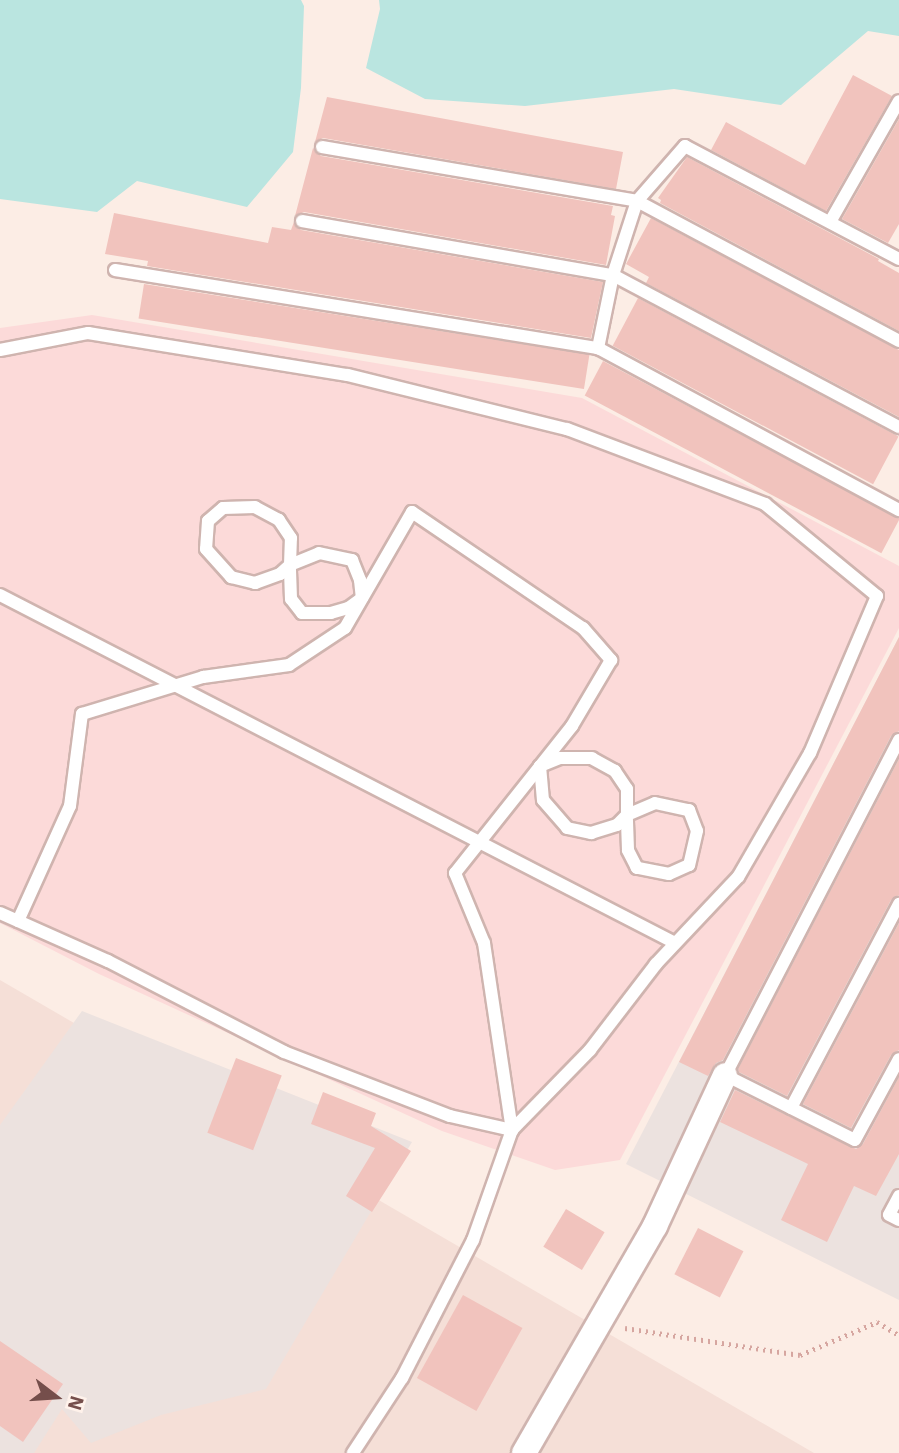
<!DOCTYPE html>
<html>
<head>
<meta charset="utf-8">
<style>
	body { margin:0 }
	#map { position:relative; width:899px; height:1453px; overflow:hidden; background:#fcede5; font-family:"IBM Plex Sans",sans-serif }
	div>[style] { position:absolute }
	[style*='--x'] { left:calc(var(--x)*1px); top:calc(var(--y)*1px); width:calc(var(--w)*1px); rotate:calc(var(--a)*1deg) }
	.residential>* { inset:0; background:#f5dfd7 }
	.commercial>* { inset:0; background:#fcdad9 }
	.industrial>* { inset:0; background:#ece2df }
	.water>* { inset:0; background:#bae5e0 }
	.building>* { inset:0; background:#f1c3bd; transform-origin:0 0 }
	.path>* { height:4.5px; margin-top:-2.25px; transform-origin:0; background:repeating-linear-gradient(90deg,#d6a6a0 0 2px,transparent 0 7px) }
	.roads { filter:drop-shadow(2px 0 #cfb4af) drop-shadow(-2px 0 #cfb4af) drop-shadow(0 2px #cfb4af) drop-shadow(0 -2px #cfb4af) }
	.lane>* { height:12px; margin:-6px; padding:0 6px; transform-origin:6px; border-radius:6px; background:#fff }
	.street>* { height:24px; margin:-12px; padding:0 12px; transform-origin:12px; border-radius:12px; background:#fff }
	span { translate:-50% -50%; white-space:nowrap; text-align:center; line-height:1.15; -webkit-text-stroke:5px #fff2eb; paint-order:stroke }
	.north { position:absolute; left:21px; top:1362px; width:70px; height:70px; -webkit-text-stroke:5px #fff2eb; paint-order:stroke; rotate:107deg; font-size:19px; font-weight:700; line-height:28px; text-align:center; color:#754e4b }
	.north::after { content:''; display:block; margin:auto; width:24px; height:32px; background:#754e4b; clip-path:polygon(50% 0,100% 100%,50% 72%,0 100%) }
</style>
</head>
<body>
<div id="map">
	<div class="residential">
		<div style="clip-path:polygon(0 980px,814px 1453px,0 1453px)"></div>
	</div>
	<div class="commercial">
		<div style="clip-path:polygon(92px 315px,582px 398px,899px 566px,899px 628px,620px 1160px,555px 1170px,442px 1131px,99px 974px,0 923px,0 328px)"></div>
	</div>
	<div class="industrial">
		<div style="clip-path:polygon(899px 637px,899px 1300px,626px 1164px)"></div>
		<div style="clip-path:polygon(82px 1011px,412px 1142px,266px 1389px,161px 1415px,91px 1443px,62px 1409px,34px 1453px,0 1453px,0 1125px)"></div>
	</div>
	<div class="water">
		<div style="clip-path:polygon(0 0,301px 0,304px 6px,301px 88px,293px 152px,247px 207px,137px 181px,97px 212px,0 199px)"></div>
		<div style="clip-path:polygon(379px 0,899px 0,899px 36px,868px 31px,781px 105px,674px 89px,525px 106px,425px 99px,366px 68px,380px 9px)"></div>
	</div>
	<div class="building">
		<div style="clip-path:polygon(853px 75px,892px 96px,826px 211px,711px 150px,726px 122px,805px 165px)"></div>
		<div style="clip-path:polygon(327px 97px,623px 152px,616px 189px,323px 138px,315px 142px)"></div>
		<div style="clip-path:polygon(899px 119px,899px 224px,888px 243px,842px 219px)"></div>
		<div style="clip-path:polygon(313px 148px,321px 156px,613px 206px,611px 215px,615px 216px,606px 265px,304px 212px,295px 216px)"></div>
		<div style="clip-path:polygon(687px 157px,879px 259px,878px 261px,899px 273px,899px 331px,660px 203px,661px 200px,658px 198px)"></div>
		<div style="clip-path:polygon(114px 213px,268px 243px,272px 227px,291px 230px,294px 222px,301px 230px,603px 282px,591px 338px,147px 266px,148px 261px,105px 254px)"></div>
		<div style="clip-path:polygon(651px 218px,899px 350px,899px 417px,646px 283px,649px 277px,626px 264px)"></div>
		<div style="left:144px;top:284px;width:451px;height:35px;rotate:9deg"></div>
		<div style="left:638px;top:298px;width:295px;height:54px;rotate:28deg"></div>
		<div style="left:603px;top:361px;width:336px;height:39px;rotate:28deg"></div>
		<div style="clip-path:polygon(899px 637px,899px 731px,891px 736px,723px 1060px,716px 1063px,708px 1076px,679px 1062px)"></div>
		<div style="clip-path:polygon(899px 759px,899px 895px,891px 900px,787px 1096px,739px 1072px,738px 1069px)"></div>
		<div style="clip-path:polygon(899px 923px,899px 1050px,891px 1055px,851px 1128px,803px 1104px)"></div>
		<div style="left:236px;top:1058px;width:49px;height:80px;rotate:21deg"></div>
		<div style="clip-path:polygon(899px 1077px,899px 1154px,876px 1196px,854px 1186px,827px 1242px,781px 1220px,808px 1164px,720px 1122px,735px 1090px,856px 1149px,863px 1144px)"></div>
		<div style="clip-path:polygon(323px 1092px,376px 1113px,371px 1126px,411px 1151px,372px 1212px,346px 1196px,375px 1148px,311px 1124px)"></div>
		<div style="left:566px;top:1209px;width:45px;height:44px;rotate:31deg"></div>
		<div style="left:698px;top:1228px;width:51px;height:52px;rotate:27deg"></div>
		<div style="left:463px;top:1295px;width:68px;height:95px;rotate:29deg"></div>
		<div style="clip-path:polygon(0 1341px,63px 1384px,23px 1442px,0 1426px)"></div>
	</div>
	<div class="path">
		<div style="--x:625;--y:1328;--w:177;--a:8.8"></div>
		<div style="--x:800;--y:1355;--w:84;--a:-23.2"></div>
		<div style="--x:877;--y:1322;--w:26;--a:31"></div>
	</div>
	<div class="roads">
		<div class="lane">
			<div style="--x:322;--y:147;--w:320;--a:9.7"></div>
			<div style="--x:637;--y:201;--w:78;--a:108"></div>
			<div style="--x:613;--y:275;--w:324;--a:28"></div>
			<div style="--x:302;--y:221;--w:316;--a:9.9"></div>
			<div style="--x:613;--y:275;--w:75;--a:101.6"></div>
			<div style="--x:830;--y:222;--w:139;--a:-60.3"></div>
			<div style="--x:899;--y:259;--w:242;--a:-152.2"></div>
			<div style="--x:685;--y:146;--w:73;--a:131.1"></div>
			<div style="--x:637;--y:201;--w:297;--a:28.1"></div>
			<div style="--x:115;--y:270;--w:489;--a:9.2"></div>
			<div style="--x:598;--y:348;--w:342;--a:28.3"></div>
			<div style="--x:0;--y:350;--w:90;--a:-10.9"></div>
			<div style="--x:88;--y:333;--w:263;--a:9.2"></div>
			<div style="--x:348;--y:375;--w:226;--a:13.9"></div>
			<div style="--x:567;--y:429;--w:212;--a:20.7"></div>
			<div style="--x:765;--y:504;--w:145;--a:39.4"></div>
			<div style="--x:877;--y:596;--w:171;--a:113.1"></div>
			<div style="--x:810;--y:753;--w:143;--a:120.1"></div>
			<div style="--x:738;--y:877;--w:120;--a:133.3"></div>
			<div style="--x:656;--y:964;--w:108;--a:127.5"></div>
			<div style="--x:590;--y:1050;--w:112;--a:134.3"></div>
			<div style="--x:290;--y:565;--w:27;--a:-88"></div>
			<div style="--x:291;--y:538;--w:22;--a:-124"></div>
			<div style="--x:279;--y:520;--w:27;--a:-152"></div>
			<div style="--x:255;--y:507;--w:32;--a:178"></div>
			<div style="--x:223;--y:508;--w:20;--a:139"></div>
			<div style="--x:208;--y:521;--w:28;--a:94"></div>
			<div style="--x:206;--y:549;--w:38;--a:48"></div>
			<div style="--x:231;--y:577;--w:25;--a:14"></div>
			<div style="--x:255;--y:583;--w:27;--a:-20"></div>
			<div style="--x:280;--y:574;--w:13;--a:-42"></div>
			<div style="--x:290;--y:565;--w:31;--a:-22"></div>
			<div style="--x:319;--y:553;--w:34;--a:12"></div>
			<div style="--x:352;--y:560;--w:22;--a:68"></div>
			<div style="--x:360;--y:580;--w:18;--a:84"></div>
			<div style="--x:362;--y:598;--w:17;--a:144"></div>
			<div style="--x:348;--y:608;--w:18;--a:164"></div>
			<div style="--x:331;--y:613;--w:29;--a:180"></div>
			<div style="--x:302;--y:613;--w:18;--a:-128"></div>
			<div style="--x:291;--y:599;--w:34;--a:-92"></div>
			<div style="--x:0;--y:595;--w:759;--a:27.27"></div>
			<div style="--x:899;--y:740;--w:377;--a:117.4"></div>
			<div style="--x:725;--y:1075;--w:145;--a:26.6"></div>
			<div style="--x:855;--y:1140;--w:92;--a:-61.5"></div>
			<div style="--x:627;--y:815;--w:26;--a:-90"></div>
			<div style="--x:627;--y:789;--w:22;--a:-124"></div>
			<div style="--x:615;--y:771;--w:26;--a:-151"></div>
			<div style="--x:592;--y:758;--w:32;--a:180"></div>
			<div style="--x:560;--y:758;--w:22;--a:158"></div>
			<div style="--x:540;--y:766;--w:34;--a:85"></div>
			<div style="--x:543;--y:800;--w:37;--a:49"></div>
			<div style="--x:567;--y:828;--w:25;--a:12"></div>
			<div style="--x:591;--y:833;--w:27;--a:-17"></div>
			<div style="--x:617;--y:825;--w:14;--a:-45"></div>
			<div style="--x:627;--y:815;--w:30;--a:-23"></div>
			<div style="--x:655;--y:803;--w:35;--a:12"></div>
			<div style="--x:689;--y:810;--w:22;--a:69"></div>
			<div style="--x:697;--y:831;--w:35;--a:103"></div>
			<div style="--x:689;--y:865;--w:22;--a:156"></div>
			<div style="--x:669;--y:874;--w:33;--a:-169"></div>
			<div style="--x:637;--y:868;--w:20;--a:-117"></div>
			<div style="--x:628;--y:850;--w:35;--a:-92"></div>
			<div style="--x:0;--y:913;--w:118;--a:24"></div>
			<div style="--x:108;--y:961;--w:198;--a:27.3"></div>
			<div style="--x:284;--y:1052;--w:178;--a:21.1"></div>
			<div style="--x:450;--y:1116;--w:64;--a:12.7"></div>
			<div style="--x:512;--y:1130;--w:117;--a:109.5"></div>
			<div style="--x:473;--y:1240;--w:155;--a:117.2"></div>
			<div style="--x:402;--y:1378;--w:90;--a:123.2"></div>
			<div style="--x:18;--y:921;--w:126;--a:-65.7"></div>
			<div style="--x:70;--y:806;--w:93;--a:-82.6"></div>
			<div style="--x:82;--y:714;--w:127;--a:-17"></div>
			<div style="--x:203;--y:677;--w:87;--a:-7.9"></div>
			<div style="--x:289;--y:665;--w:67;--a:-33.5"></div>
			<div style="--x:345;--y:628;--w:134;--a:-60"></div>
			<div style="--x:412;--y:512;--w:207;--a:34.2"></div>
			<div style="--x:583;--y:628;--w:43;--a:48.8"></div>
			<div style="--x:611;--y:660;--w:77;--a:120.6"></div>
			<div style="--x:572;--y:726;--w:188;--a:128.5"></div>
			<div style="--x:455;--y:873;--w:76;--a:67.5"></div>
			<div style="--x:484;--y:943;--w:189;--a:81.5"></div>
			<div style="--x:791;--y:1108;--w:231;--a:-62.1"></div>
			<div style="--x:899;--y:1196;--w:21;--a:118"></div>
			<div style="--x:889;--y:1215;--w:11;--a:27"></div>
		</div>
		<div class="street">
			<div style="--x:524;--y:1453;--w:262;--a:-60"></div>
			<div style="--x:655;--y:1226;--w:166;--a:-65.1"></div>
		</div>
	</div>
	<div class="north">N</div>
</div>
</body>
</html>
